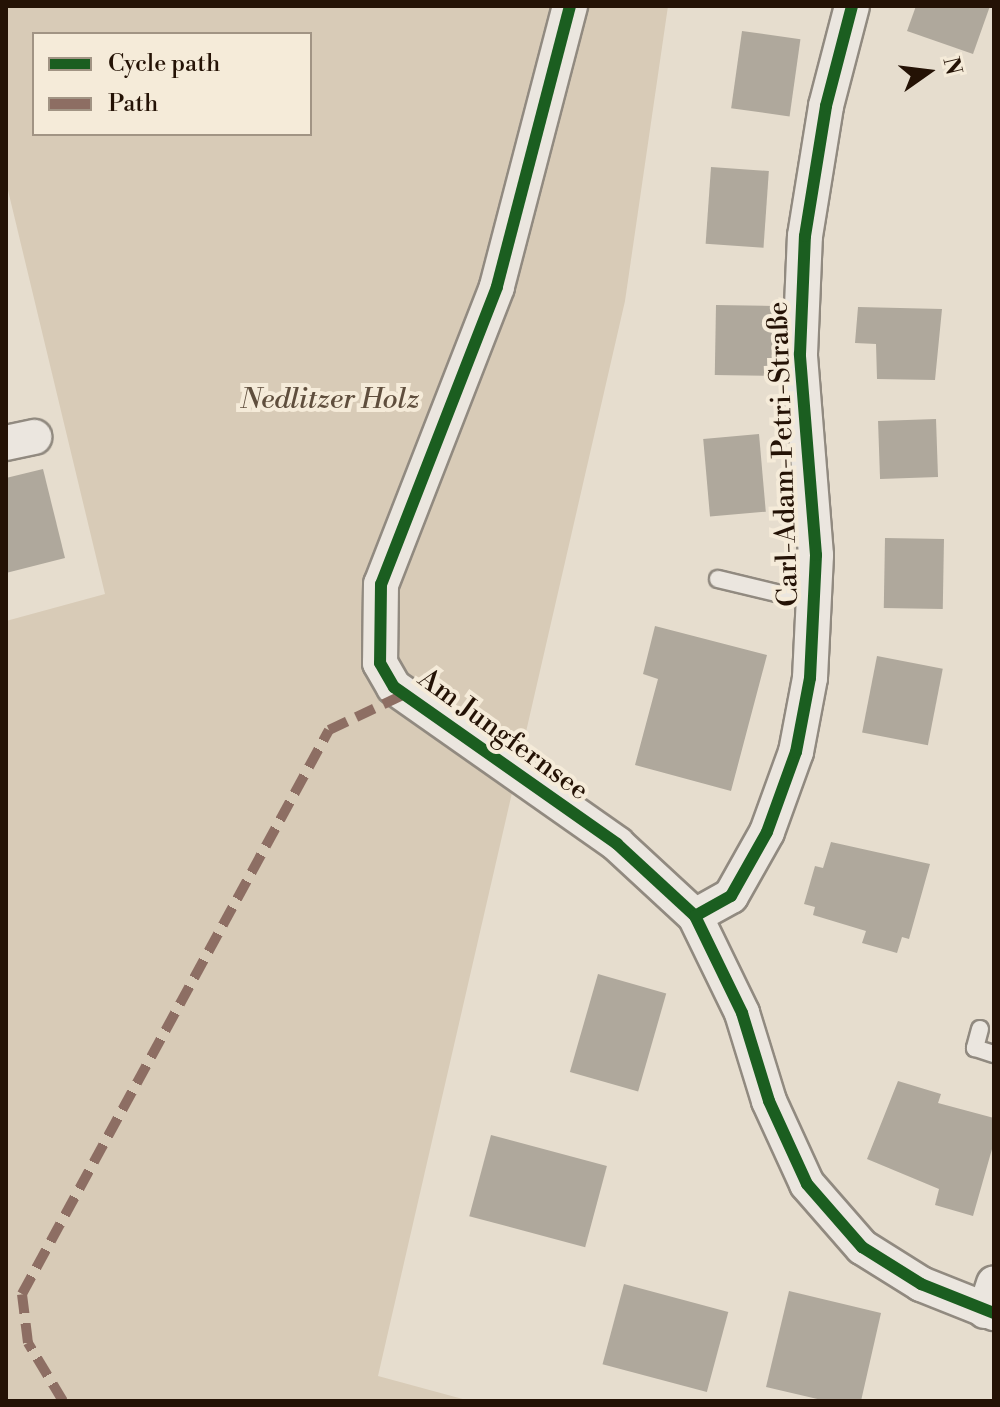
<!DOCTYPE html>
<html>
<head>
<meta charset="utf-8">
<style>
	body { margin:0 }
	#map { position:relative; width:1000px; height:1407px; overflow:hidden; background:#e6ddce; font-family:"Libre Bodoni",serif }
	div>[style] { position:absolute }
	[style*='--x'] { left:calc(var(--x)*1px); top:calc(var(--y)*1px); width:calc(var(--w)*1px); rotate:calc(var(--a)*1deg) }
	.green>* { inset:0; background:#d8cbb7 }
	.building>* { inset:0; background:#afa89c; transform-origin:0 0 }
	.roads { filter:drop-shadow(2px 0 #918a80) drop-shadow(-2px 0 #918a80) drop-shadow(0 2px #918a80) drop-shadow(0 -2px #918a80) }
	.lane>* { height:16px; margin:-8px; padding:0 8px; transform-origin:8px; border-radius:8px; background:#ebe6df }
	.street>* { height:34px; margin:-17px; padding:0 17px; transform-origin:17px; border-radius:17px; background:#ebe6df }
	.quiet>* { height:10px; margin-top:-5px; transform-origin:0; background:repeating-linear-gradient(90deg,#8d6e63 0 20px,transparent 0 30px) }
	.cycleway>* { height:12px; margin:-6px; padding:0 6px; transform-origin:6px; border-radius:6px; background:#1b5e20 }
	span { translate:-50% -50%; white-space:nowrap; text-align:center; line-height:1.15; -webkit-text-stroke:8px #f5ebd9; paint-order:stroke }
	.park-label { font-size:28px; color:#5f4e3d; font-style:italic }
	.street-label { font-size:28px; color:#241205 }
	.frame { position:absolute; inset:0; border:8px solid #241205; pointer-events:none }
	.legend { position:absolute; left:32px; top:32px; width:280px; height:104px; box-sizing:border-box; background:#f5ebd9; border:2px solid #a19484; margin:0; padding:10px 14px; list-style:none; font-size:24px; color:#241205 }
	.legend li { display:flex; align-items:center; gap:16px; height:40px }
	.legend b { width:40px; border:2px solid #a19484 }
	.north { position:absolute; left:888px; top:32px; width:80px; height:80px; -webkit-text-stroke:6px #f5ebd9; paint-order:stroke; rotate:76deg; font-size:22px; font-weight:700; line-height:32px; text-align:center; color:#241205 }
	.north::after { content:''; display:block; margin:auto; width:28px; height:36px; background:#241205; clip-path:polygon(50% 0,100% 100%,50% 72%,0 100%) }
</style>
</head>
<body>
<div id="map">
	<div class="green">
		<div style="clip-path:polygon(evenodd,6px 6px,668px 6px,625px 301px,378px 1376px,470px 1401px,6px 1401px,6px 621px,105px 594px,6px 182px,6px 6px,34px 34px,310px 34px,310px 134px,34px 134px,34px 34px)"></div>
	</div>
	<div class="building">
		<div style="clip-path:polygon(916px 6px,990px 6px,973px 54px,907px 31px)"></div>
		<div style="left:742px;top:31px;width:59px;height:78px;rotate:8deg"></div>
		<div style="left:711px;top:167px;width:58px;height:77px;rotate:4deg"></div>
		<div style="left:716px;top:305px;width:58px;height:70px;rotate:1deg"></div>
		<div style="clip-path:polygon(858px 307px,942px 309px,935px 380px,877px 379px,876px 344px,855px 343px)"></div>
		<div style="left:936px;top:419px;width:58px;height:58px;rotate:88deg"></div>
		<div style="left:759px;top:434px;width:78px;height:56px;rotate:85deg"></div>
		<div style="clip-path:polygon(43px 469px,65px 558px,6px 573px,6px 478px)"></div>
		<div style="left:885px;top:538px;width:59px;height:70px;rotate:1deg"></div>
		<div style="clip-path:polygon(655px 626px,767px 655px,731px 791px,635px 765px,658px 679px,643px 674px)"></div>
		<div style="left:877px;top:656px;width:67px;height:78px;rotate:11deg"></div>
		<div style="clip-path:polygon(831px 842px,930px 864px,909px 939px,902px 937px,897px 953px,862px 943px,866px 931px,813px 915px,815px 907px,804px 904px,815px 866px,823px 868px)"></div>
		<div style="left:598px;top:974px;width:71px;height:102px;rotate:16deg"></div>
		<div style="clip-path:polygon(898px 1081px,941px 1094px,938px 1103px,994px 1118px,994px 1142px,973px 1216px,935px 1205px,939px 1189px,867px 1159px)"></div>
		<div style="left:491px;top:1135px;width:120px;height:84px;rotate:15deg"></div>
		<div style="left:624px;top:1284px;width:108px;height:83px;rotate:15deg"></div>
		<div style="clip-path:polygon(789px 1291px,881px 1313px,861px 1401px,826px 1401px,766px 1387px)"></div>
	</div>
	<div class="roads">
		<div class="lane">
			<div style="--x:718;--y:579;--w:99;--a:13.5"></div>
			<div style="--x:980;--y:1029;--w:20;--a:105"></div>
			<div style="--x:975;--y:1048;--w:20;--a:18"></div>
		</div>
		<div class="street">
			<div style="--x:570;--y:6;--w:290;--a:104.6"></div>
			<div style="--x:497;--y:287;--w:319;--a:111.3"></div>
			<div style="--x:381;--y:584;--w:79;--a:90.7"></div>
			<div style="--x:380;--y:663;--w:28;--a:60"></div>
			<div style="--x:394;--y:687;--w:273;--a:35.1"></div>
			<div style="--x:617;--y:844;--w:106;--a:42.7"></div>
			<div style="--x:695;--y:916;--w:108;--a:64.1"></div>
			<div style="--x:742;--y:1013;--w:92;--a:72.9"></div>
			<div style="--x:769;--y:1101;--w:91;--a:65.4"></div>
			<div style="--x:807;--y:1184;--w:84;--a:48.9"></div>
			<div style="--x:862;--y:1247;--w:70;--a:32.1"></div>
			<div style="--x:921;--y:1284;--w:79;--a:21.7"></div>
			<div style="--x:6;--y:443;--w:29;--a:-12"></div>
			<div style="--x:695;--y:916;--w:41;--a:-29.1"></div>
			<div style="--x:731;--y:896;--w:73;--a:-60.6"></div>
			<div style="--x:767;--y:832;--w:85;--a:-70.1"></div>
			<div style="--x:796;--y:752;--w:75;--a:-79.3"></div>
			<div style="--x:810;--y:678;--w:123;--a:-87.2"></div>
			<div style="--x:816;--y:555;--w:202;--a:-94.6"></div>
			<div style="--x:800;--y:354;--w:118;--a:-87.6"></div>
			<div style="--x:805;--y:236;--w:132;--a:-80.8"></div>
			<div style="--x:826;--y:106;--w:103;--a:-75.4"></div>
			<div style="--x:985;--y:1311;--w:29;--a:-72"></div>
		</div>
	</div>
	<div class="quiet">
		<div style="--x:63;--y:1401;--w:68;--a:-121.1"></div>
		<div style="--x:28;--y:1343;--w:49;--a:-97"></div>
		<div style="--x:22;--y:1294;--w:642;--a:-61.44"></div>
		<div style="--x:329;--y:730;--w:84;--a:-25.3"></div>
	</div>
	<div class="cycleway">
		<div style="--x:570;--y:6;--w:290;--a:104.6"></div>
		<div style="--x:497;--y:287;--w:319;--a:111.3"></div>
		<div style="--x:381;--y:584;--w:79;--a:90.7"></div>
		<div style="--x:380;--y:663;--w:28;--a:60"></div>
		<div style="--x:394;--y:687;--w:273;--a:35.1"></div>
		<div style="--x:617;--y:844;--w:106;--a:42.7"></div>
		<div style="--x:695;--y:916;--w:108;--a:64.1"></div>
		<div style="--x:742;--y:1013;--w:92;--a:72.9"></div>
		<div style="--x:769;--y:1101;--w:91;--a:65.4"></div>
		<div style="--x:807;--y:1184;--w:84;--a:48.9"></div>
		<div style="--x:862;--y:1247;--w:70;--a:32.1"></div>
		<div style="--x:921;--y:1284;--w:79;--a:21.7"></div>
		<div style="--x:695;--y:916;--w:41;--a:-29.1"></div>
		<div style="--x:731;--y:896;--w:73;--a:-60.6"></div>
		<div style="--x:767;--y:832;--w:85;--a:-70.1"></div>
		<div style="--x:796;--y:752;--w:75;--a:-79.3"></div>
		<div style="--x:810;--y:678;--w:123;--a:-87.2"></div>
		<div style="--x:816;--y:555;--w:202;--a:-94.6"></div>
		<div style="--x:800;--y:354;--w:118;--a:-87.6"></div>
		<div style="--x:805;--y:236;--w:132;--a:-80.8"></div>
		<div style="--x:826;--y:106;--w:103;--a:-75.4"></div>
	</div>
	<div class="park-label">
		<span style="left:330px;top:400px">Nedlitzer Holz</span>
	</div>
	<div class="street-label">
		<span style="left:784px;top:454px;rotate:-92deg">Carl-Adam-Petri-Straße</span>
		<span style="left:503px;top:735px;rotate:36deg">Am Jungfernsee</span>
	</div>
	<div class="frame"></div>
	<ul class="legend">
	<li><b style="height:10px;background:#1b5e20"></b>Cycle path</li>
	<li><b style="height:10px;background:#8d6e63"></b>Path</li>
	</ul>
	<div class="north">N</div>
</div>
</body>
</html>
